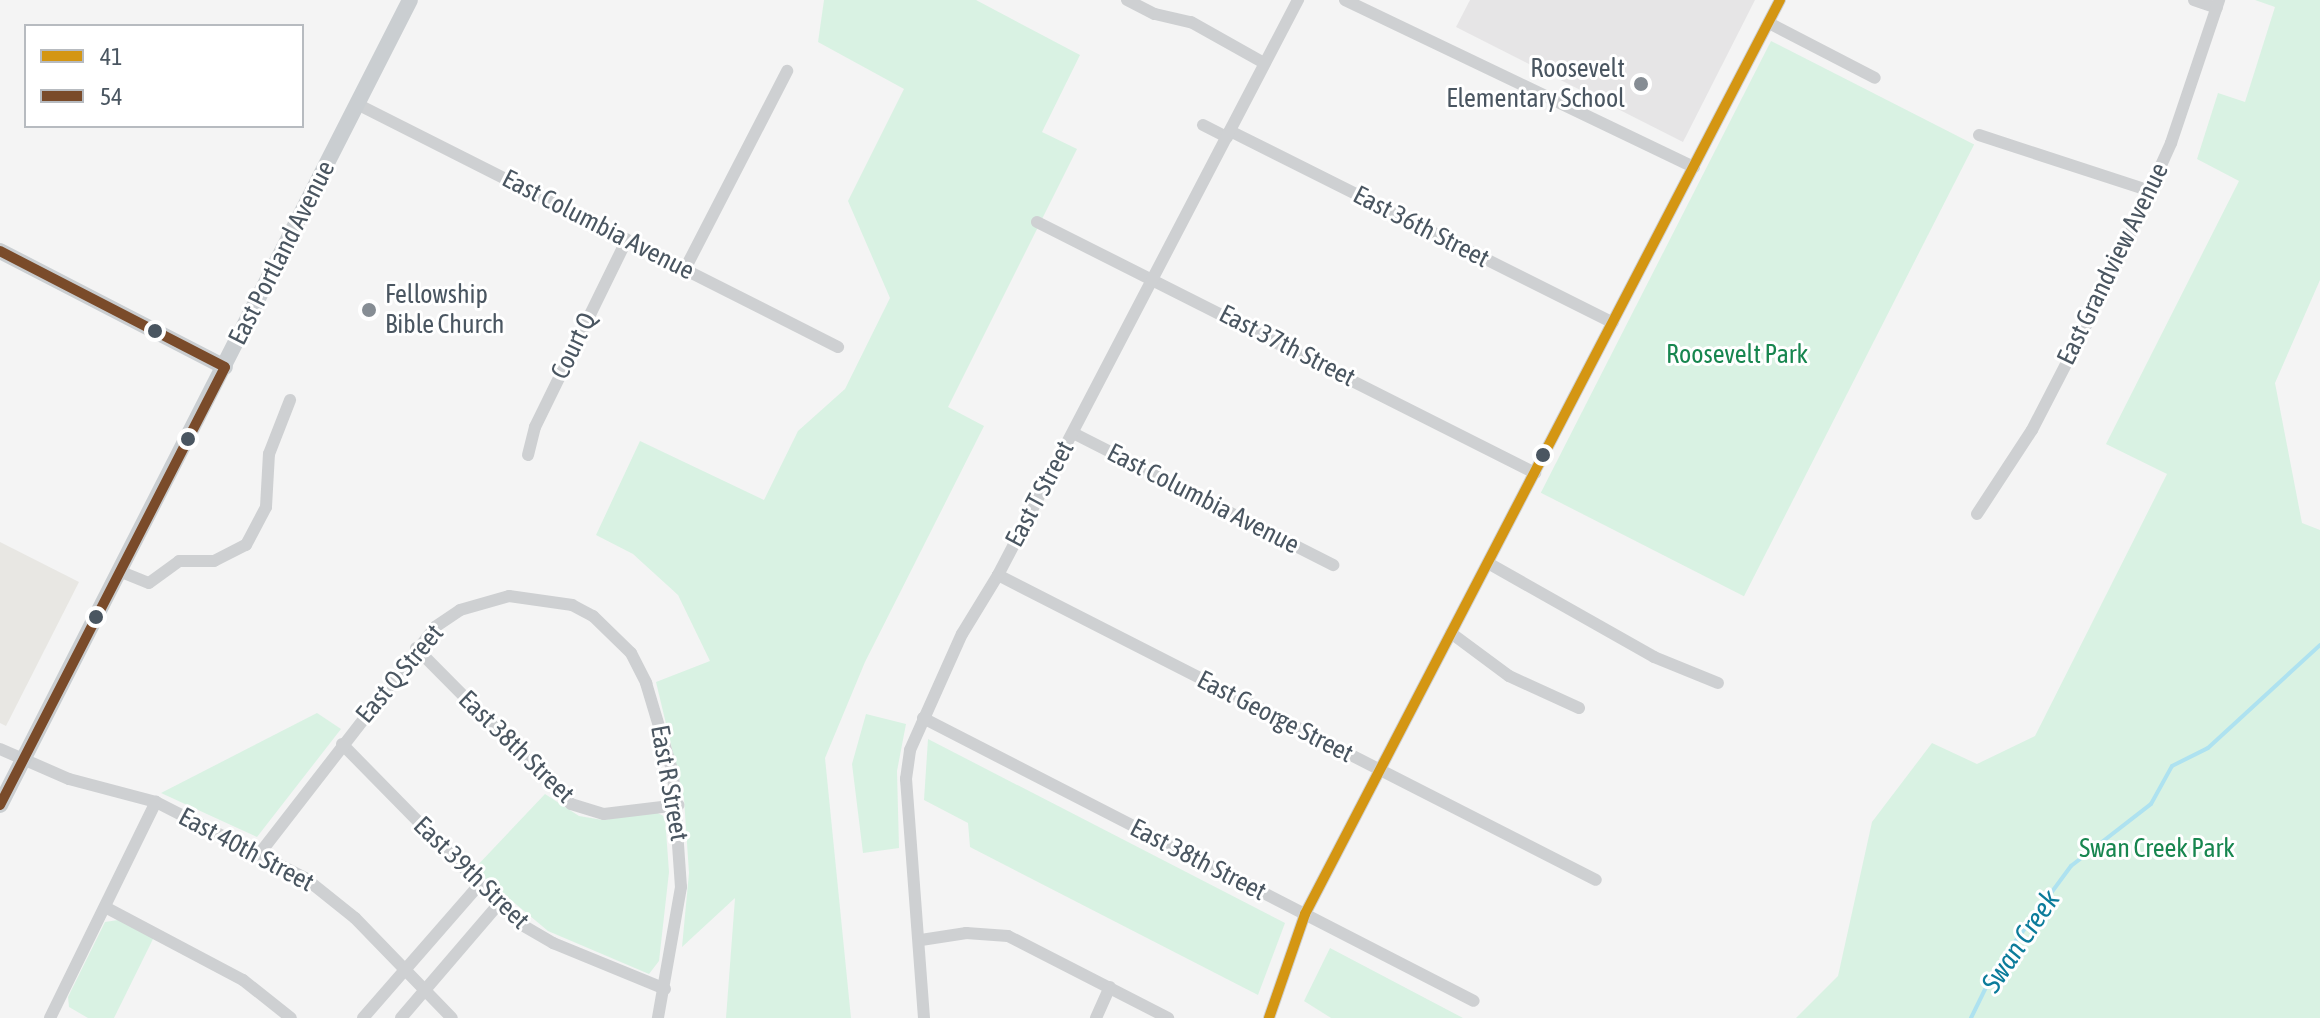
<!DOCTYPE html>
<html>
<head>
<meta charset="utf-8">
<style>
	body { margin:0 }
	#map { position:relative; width:2320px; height:1018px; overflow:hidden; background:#f4f4f4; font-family:"Asap Condensed",sans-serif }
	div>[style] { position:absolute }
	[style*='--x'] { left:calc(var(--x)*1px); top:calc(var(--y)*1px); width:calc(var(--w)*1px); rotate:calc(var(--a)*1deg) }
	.commercial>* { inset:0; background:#e8e7e3 }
	.education>* { inset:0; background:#e6e5e6 }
	.green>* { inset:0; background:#d9f2e3; transform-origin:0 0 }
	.stream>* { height:4px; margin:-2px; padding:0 2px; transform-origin:2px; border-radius:2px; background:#aee2f0 }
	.minor>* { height:12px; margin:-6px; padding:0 6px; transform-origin:6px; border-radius:6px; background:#ced0d2 }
	.major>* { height:16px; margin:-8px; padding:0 8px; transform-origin:8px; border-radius:8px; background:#caced1 }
	.bus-1>* { height:10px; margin:-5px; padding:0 5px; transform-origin:5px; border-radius:5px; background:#d49613 }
	.bus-2>* { height:10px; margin:-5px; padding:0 5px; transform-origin:5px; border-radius:5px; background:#7a4b2a }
	.dots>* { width:22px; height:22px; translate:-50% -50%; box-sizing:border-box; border:4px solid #fff; border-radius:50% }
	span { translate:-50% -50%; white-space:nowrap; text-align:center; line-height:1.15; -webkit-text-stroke:6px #fff; paint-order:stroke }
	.poi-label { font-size:26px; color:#4a5661 }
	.right { translate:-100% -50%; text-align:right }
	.left { translate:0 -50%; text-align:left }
	.street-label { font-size:26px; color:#4a5661 }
	.park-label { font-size:26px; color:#17864f }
	.water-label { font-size:28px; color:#0c7c9b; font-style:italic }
	.legend { position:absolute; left:24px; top:24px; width:280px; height:104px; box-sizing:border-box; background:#fff; border:2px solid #b7bbc0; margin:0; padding:10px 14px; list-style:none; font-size:24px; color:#4a5661 }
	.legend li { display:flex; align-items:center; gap:16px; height:40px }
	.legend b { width:40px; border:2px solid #b7bbc0 }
</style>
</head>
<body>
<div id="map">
	<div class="commercial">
		<div style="clip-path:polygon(0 542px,79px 582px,6px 726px,0 723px)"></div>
	</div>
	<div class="education">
		<div style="clip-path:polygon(1470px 0,1755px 0,1683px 142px,1456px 27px)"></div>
	</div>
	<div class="green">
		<div style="clip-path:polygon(824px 0,976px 0,1080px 55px,1042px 132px,1077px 149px,948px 407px,984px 426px,865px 662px,825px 758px,851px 1018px,726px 1018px,735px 898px,682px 947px,689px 873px,684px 799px,656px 682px,710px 661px,678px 595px,633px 554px,596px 535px,640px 441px,764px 500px,798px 431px,845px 389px,890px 298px,848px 201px,904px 89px,818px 42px)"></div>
		<div style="clip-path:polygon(2255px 0,2320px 0,2320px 280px,2275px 383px,2302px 523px,2320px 530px,2320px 1018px,1796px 1018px,1838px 976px,1872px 822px,1932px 743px,1977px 764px,2035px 736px,2167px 474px,2106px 444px,2239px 181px,2197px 159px,2218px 93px,2245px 102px,2275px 7px)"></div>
		<div style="left:1771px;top:41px;width:228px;height:507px;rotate:27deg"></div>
		<div style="clip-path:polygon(317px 713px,341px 729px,257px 837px,161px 793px)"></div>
		<div style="clip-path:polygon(866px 714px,906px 724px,897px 771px,899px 848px,863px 853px,852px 764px)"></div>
		<div style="clip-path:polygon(928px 739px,1285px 923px,1258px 995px,970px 847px,968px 823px,924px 800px)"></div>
		<div style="clip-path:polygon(545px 794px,579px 816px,603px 820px,656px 812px,665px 817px,669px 872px,659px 961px,649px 974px,548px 931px,474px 869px)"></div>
		<div style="clip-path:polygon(118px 920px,154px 937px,114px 1018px,88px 1018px,69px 1007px,68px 997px,105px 922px)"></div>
		<div style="clip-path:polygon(1330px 948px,1463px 1018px,1331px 1018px,1304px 1001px)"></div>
	</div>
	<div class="stream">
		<div style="--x:1971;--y:1018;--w:55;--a:-63.9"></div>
		<div style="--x:1995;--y:969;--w:128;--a:-53.6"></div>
		<div style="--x:2071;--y:866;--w:101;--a:-37.8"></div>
		<div style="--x:2151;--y:804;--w:43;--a:-61.1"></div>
		<div style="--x:2172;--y:766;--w:40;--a:-26.6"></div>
		<div style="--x:2208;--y:748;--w:152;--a:-42.6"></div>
	</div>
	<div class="minor">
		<div style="--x:1127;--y:0;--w:31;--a:27"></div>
		<div style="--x:1155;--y:14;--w:37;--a:13"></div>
		<div style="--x:1191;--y:22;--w:84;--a:29.3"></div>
		<div style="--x:1345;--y:0;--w:387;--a:25.6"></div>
		<div style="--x:2194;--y:0;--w:24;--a:19"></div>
		<div style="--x:1769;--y:23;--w:119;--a:27.4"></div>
		<div style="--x:357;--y:104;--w:539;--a:26.8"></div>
		<div style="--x:1203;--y:125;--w:27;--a:27"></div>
		<div style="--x:1230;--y:131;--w:428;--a:26.6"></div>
		<div style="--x:1979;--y:135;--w:180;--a:18.1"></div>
		<div style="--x:1037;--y:222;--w:558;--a:26.75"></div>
		<div style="--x:685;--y:269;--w:223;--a:-62.7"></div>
		<div style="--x:1073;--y:433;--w:292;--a:26.9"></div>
		<div style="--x:528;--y:455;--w:29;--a:-76"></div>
		<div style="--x:535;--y:427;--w:209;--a:-63.9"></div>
		<div style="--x:1977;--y:514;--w:100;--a:-56.8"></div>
		<div style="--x:2032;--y:430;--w:163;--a:-62.7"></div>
		<div style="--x:2107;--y:285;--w:156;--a:-65.7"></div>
		<div style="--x:2171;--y:143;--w:151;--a:-71.4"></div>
		<div style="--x:1488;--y:563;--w:191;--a:29.5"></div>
		<div style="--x:1654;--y:657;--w:69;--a:22.1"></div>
		<div style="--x:119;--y:571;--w:32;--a:22"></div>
		<div style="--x:149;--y:583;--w:37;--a:-36"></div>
		<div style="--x:179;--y:561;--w:35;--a:0"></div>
		<div style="--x:214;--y:561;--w:36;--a:-27"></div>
		<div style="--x:246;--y:545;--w:43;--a:-62.2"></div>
		<div style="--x:266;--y:507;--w:53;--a:-86.8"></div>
		<div style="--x:269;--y:454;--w:58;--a:-68.7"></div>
		<div style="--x:998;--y:575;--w:671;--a:27.02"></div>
		<div style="--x:1451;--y:633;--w:72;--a:36.6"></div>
		<div style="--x:1509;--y:676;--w:77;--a:24.6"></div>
		<div style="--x:416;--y:648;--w:220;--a:45.2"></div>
		<div style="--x:571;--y:804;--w:34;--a:17"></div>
		<div style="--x:604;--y:814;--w:75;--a:-6.9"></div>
		<div style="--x:923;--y:718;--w:619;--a:27.19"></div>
		<div style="--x:342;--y:744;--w:250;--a:45.5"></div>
		<div style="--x:517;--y:922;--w:42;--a:30.3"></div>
		<div style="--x:553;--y:943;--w:121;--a:22.3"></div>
		<div style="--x:0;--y:749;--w:75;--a:23.5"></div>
		<div style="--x:69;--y:779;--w:90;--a:14.8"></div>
		<div style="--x:156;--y:802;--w:167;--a:27"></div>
		<div style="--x:305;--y:878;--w:64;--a:38.7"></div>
		<div style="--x:355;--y:918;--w:139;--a:45.9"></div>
		<div style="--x:260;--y:853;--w:286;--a:-52.2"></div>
		<div style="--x:435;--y:627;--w:30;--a:-34"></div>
		<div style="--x:460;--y:610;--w:51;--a:-15.9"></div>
		<div style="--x:509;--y:596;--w:64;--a:8.1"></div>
		<div style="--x:572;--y:605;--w:24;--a:28"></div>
		<div style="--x:593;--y:616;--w:53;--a:44.2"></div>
		<div style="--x:631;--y:653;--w:34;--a:63"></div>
		<div style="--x:646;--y:683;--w:94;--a:73.3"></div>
		<div style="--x:673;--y:773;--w:114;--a:86"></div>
		<div style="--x:681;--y:887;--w:133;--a:100"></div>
		<div style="--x:105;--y:907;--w:156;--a:27.9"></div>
		<div style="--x:243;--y:980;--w:61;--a:38.4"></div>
		<div style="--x:921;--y:940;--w:46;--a:-8.8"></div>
		<div style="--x:966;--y:933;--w:42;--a:4.1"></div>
		<div style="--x:1008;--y:936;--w:180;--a:27.1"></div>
		<div style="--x:50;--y:1018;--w:241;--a:-63.9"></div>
		<div style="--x:363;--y:1018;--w:175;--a:-48.9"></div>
		<div style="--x:401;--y:1018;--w:148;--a:-49.4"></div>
		<div style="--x:924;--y:1018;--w:240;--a:-94.3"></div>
		<div style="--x:906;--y:779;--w:29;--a:-82"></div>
		<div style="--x:910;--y:750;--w:127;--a:-65.9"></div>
		<div style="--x:962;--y:634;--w:69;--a:-58.6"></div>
		<div style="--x:998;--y:575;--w:649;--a:-62.45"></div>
		<div style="--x:1096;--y:1018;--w:34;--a:-66"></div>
		<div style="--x:1269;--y:1018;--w:110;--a:-70.9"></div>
		<div style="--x:1305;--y:914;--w:1030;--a:-62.54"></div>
	</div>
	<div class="major">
		<div style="--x:0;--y:251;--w:253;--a:27.3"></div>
		<div style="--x:0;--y:805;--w:903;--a:-63.01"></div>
	</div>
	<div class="bus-1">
		<div style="--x:1269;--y:1018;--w:110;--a:-70.9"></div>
		<div style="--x:1305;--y:914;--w:1030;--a:-62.54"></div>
	</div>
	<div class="bus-2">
		<div style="--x:0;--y:251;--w:253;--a:27.3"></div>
		<div style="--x:0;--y:805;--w:492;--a:-62.8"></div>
	</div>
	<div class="dots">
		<div style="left:1641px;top:84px;background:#868d94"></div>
		<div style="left:369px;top:310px;background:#868d94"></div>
		<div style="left:155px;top:331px;background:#4a5661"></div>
		<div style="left:188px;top:439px;background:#4a5661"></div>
		<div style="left:1543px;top:455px;background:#4a5661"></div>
		<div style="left:96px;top:617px;background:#4a5661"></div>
	</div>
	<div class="poi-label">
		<span class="right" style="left:1625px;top:84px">Roosevelt<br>Elementary School</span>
		<span class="left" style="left:385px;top:310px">Fellowship<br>Bible Church</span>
	</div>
	<div class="street-label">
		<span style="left:598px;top:225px;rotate:27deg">East Columbia Avenue</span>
		<span style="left:1421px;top:227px;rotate:27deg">East 36th Street</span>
		<span style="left:282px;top:253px;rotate:-63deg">East Portland Avenue</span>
		<span style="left:2113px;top:264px;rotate:-64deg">East Grandview Avenue</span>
		<span style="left:574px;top:346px;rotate:-64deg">Court Q</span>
		<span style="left:1287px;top:346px;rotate:27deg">East 37th Street</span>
		<span style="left:1040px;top:494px;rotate:-62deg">East T Street</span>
		<span style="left:1203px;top:499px;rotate:27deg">East Columbia Avenue</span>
		<span style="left:400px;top:674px;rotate:-50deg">East Q Street</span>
		<span style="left:1275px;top:717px;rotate:27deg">East George Street</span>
		<span style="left:516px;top:747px;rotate:44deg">East 38th Street</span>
		<span style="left:669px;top:783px;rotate:80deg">East R Street</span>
		<span style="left:246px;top:850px;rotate:28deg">East 40th Street</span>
		<span style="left:1198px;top:860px;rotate:27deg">East 38th Street</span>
		<span style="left:471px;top:873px;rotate:44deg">East 39th Street</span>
	</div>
	<div class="park-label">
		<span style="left:1737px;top:355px">Roosevelt Park</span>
		<span style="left:2157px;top:849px">Swan Creek Park</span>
	</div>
	<div class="water-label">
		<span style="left:2020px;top:941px;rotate:-56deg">Swan Creek</span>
	</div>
	<ul class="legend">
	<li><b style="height:10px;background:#d49613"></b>41</li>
	<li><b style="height:10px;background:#7a4b2a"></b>54</li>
	</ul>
</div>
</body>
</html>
